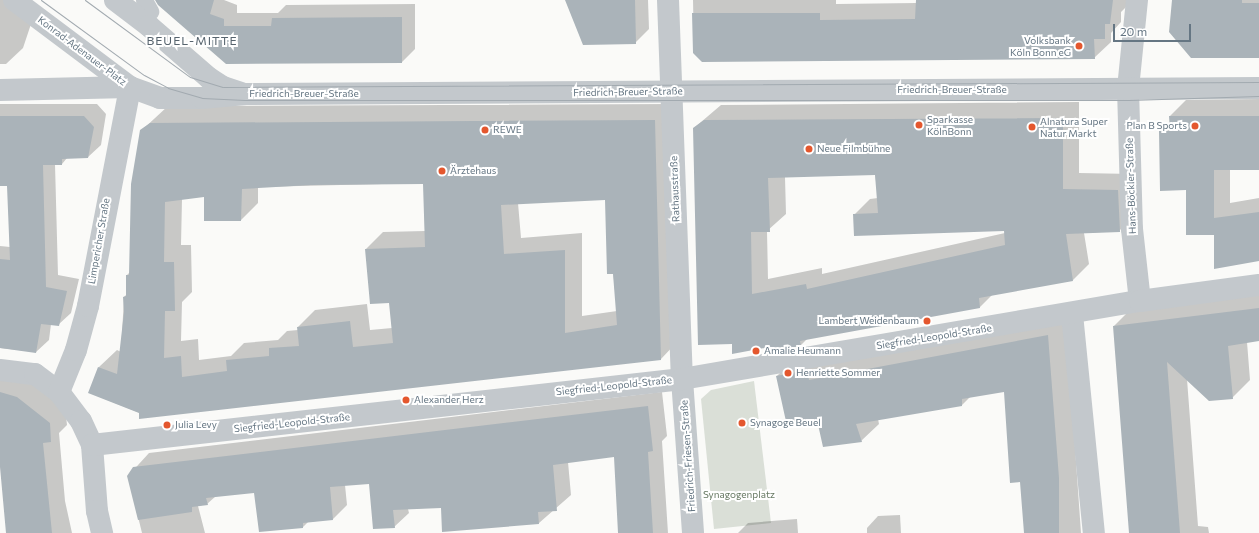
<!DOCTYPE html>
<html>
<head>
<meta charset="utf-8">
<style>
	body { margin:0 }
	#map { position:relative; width:1259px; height:533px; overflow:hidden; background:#fafaf8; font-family:Commissioner,sans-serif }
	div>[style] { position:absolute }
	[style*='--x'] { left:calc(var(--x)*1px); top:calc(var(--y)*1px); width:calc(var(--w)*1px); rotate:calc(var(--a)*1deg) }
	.green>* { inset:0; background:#dadfd7 }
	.shadow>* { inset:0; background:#0003 }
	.building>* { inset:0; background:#aab3b9 }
	.pedestrian>* { height:17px; margin:-8.5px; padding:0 8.5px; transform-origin:8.5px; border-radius:8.5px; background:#c3c8cc }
	.minor>* { height:22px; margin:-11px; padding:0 11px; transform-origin:11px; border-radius:11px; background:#c3c8cc }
	.tram>* { height:1px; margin:-0.5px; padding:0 0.5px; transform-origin:0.5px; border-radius:0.5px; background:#a2aab0 }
	.dots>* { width:11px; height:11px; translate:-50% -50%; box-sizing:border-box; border:2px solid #fff; border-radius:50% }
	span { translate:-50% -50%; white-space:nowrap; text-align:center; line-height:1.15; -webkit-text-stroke:4px #fff; paint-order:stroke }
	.poi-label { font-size:10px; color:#657683 }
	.right { translate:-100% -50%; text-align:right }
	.left { translate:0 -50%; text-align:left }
	.street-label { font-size:10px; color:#657683 }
	.park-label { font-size:10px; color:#687a64 }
	.quarter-label { font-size:12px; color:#57646e; letter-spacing:1px }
	.scale { position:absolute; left:1113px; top:24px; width:78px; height:18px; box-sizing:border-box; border:2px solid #657683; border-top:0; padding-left:5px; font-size:12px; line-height:14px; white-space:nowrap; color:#657683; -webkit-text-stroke:3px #fff; paint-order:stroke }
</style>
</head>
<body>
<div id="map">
	<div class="green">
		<div style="clip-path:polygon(754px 381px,771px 523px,714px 529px,701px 399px,711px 390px)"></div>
	</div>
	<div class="shadow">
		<div style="clip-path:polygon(0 0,10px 0,34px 15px,23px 48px,6px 64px,0 64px)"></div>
		<div style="clip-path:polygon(164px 0,224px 0,237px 5px,237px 13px,278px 13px,286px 5px,415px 4px,415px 49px,402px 62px,227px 63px)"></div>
		<div style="clip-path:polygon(567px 0,648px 0,649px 29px,635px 43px)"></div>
		<div style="clip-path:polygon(693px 0,836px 0,836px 4px,916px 3px,916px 0,1127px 0,1126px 7px,1121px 12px,1121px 22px,1111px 33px,1111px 42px,1094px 58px,694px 53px)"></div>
		<div style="clip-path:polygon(1173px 0,1259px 0,1259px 56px)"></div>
		<div style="clip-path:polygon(1259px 99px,1259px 168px,1230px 169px,1230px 203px,1259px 198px,1259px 260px,1215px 234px,1187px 189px,1160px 132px,1170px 122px,1170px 116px,1186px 100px)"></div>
		<div style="clip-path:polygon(evenodd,1079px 102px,1079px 173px,1134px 174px,1135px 215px,1119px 231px,1084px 233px,1089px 264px,1073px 280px,993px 294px,980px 307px,808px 338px,801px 345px,772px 350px,771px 345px,733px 343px,694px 128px,721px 105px,1079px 102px,875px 173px,878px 198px,870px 199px,854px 215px,1005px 230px,1005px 233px,822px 274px,822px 268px,768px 279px,767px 231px,786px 214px,785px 177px,875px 173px)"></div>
		<div style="clip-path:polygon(0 104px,97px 104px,106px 114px,101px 145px,88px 157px,67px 158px,62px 164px,55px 164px,58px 275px,79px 279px,71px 313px,58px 325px,51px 324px,49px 340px,36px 352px,0 348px,0 246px,10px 247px,8px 185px,0 185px)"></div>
		<div style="clip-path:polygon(evenodd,672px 104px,678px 341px,661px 359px,140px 413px,90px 393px,99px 367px,117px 350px,121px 352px,124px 297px,127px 294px,127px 275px,130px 272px,141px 131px,168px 106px,672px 104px,424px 183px,425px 231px,383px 232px,366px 249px,390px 302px,392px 328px,370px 330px,367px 304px,315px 310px,298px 327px,298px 330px,287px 331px,278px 340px,244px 343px,231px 356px,199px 360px,198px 339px,181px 341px,182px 302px,192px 292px,191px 245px,181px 245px,182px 199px,205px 196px,241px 220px,258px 203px,258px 187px,424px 183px,672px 104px,606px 199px,617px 311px,582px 316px,582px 233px,521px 238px,518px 203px,606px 199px)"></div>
		<div style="clip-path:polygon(1259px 292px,1259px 340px,1247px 342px,1250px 380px,1232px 398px,1187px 379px,1198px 526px,1208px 527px,1209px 533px,1130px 533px,1114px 326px,1132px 308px)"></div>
		<div style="clip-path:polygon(1066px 318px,1081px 533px,1025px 533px,1021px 481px,1005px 391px,971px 396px,962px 405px,878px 419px,879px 424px,861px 441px,818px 418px,777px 376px,795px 358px)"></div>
		<div style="clip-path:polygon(0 377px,33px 381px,65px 407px,67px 425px,59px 433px,65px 501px,72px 533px,7px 533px,0 455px)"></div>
		<div style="clip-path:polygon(662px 392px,667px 436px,662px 441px,668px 533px,619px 533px,615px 456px,568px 462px,571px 495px,539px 523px,442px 507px,408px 509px,409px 513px,394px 527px,370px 483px,345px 485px,347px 505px,333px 519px,308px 522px,303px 527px,255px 492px,216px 496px,207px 504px,198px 506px,205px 533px,142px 533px,128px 476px,149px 453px)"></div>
		<div style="clip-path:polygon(900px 515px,901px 533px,867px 533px,867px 528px,878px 516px)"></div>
		<div style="clip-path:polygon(797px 519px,798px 533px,738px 533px,748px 523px)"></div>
	</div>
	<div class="building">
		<div style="clip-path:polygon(155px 0,214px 0,210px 14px,224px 19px,224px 26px,271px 26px,272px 18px,402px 17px,402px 63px,226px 64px,158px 5px)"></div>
		<div style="clip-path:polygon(565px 0,635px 0,636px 44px,583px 45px)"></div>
		<div style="clip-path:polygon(916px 0,1113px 0,1110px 24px,1105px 24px,1105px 39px,1094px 39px,1095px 59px,702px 62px,693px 53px,692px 13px,820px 13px,820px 20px,915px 19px)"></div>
		<div style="clip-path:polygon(1172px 0,1242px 0,1242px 3px,1259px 3px,1259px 58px,1191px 58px,1169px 32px)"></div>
		<div style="clip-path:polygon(0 116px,84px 116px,94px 127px,88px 158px,62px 159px,62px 165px,43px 165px,46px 287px,67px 291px,59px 326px,41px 324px,36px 353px,0 348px,0 259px,10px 260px,7px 186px,0 186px)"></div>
		<div style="clip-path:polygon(1169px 116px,1259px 116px,1259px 170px,1214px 170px,1214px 227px,1214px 218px,1259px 212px,1259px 261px,1214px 269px,1214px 235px,1186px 235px,1186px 190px,1160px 191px,1159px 131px,1170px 131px)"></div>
		<div style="clip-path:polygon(evenodd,1063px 118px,1063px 189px,1118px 190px,1120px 232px,1066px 234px,1073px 281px,979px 298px,980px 308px,800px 341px,801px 346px,771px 351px,770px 347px,732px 354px,732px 344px,698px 345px,693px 128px,704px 120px,1063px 118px,875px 175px,878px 213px,853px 214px,854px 236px,1004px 231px,1005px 245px,807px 289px,806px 284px,752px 294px,751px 232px,770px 232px,768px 178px,875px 175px)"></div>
		<div style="clip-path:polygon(evenodd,655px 120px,661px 360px,139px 419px,139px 413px,88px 393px,98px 367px,117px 374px,124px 312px,123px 297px,126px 296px,126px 275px,129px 275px,131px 184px,140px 130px,150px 123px,655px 120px,423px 184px,425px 247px,365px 249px,370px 304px,389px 303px,393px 343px,353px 347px,350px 321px,297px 327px,299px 346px,269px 348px,269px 356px,226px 360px,227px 371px,182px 377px,181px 356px,164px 358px,165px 311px,175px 311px,174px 262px,164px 262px,165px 202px,204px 197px,204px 221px,241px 221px,242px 189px,311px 185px,423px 184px,655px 120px,605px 200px,607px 274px,613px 274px,617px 325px,565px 333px,565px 250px,504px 254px,501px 205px,605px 200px)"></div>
		<div style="clip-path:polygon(1259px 308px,1259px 341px,1228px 346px,1233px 399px,1209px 401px,1167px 362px,1180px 533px,1129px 533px,1113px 326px)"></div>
		<div style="clip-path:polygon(1048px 335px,1059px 478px,1059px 533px,1024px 533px,1020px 482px,1010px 483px,1004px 392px,962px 399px,962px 406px,856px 424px,862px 442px,823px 447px,817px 420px,787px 426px,776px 376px,807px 370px,809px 380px)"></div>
		<div style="clip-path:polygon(0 392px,17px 397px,50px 423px,51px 442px,43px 443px,52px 533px,6px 533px,0 467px)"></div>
		<div style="clip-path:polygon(648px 406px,653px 451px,648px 452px,653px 533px,618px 533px,614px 457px,553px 465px,557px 511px,538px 512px,539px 524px,442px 532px,441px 508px,393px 510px,395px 528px,373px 529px,369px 484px,330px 487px,333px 520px,303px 523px,303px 528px,259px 532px,254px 493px,206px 498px,208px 505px,192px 507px,192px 512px,138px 520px,127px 476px,133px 467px)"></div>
	</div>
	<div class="pedestrian">
		<div style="--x:144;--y:0;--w:13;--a:61"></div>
	</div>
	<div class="minor">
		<div style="--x:14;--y:0;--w:145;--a:36.9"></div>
		<div style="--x:115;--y:0;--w:43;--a:37.4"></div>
		<div style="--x:149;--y:26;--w:79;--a:40.9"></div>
		<div style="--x:209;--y:78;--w:17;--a:33"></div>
		<div style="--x:223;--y:87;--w:19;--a:18"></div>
		<div style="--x:668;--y:0;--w:379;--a:87.9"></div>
		<div style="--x:682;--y:379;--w:154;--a:85.9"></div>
		<div style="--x:1137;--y:0;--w:88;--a:95.8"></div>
		<div style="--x:1128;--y:88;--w:141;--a:88.4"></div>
		<div style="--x:1132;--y:229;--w:72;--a:83.7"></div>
		<div style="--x:0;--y:90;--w:130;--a:-1.3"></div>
		<div style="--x:130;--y:87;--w:32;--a:20"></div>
		<div style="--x:160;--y:98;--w:42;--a:0"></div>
		<div style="--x:202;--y:98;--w:44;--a:-5.2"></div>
		<div style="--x:246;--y:94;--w:1013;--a:-0.34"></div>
		<div style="--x:1072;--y:314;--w:220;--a:84.3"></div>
		<div style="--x:0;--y:370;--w:35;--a:7"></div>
		<div style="--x:35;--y:374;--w:30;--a:37"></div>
		<div style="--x:59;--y:392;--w:36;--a:53"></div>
		<div style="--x:81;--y:421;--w:26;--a:65"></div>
		<div style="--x:92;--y:445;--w:66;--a:85.7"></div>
		<div style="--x:97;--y:511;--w:23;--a:77"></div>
		<div style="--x:59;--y:392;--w:45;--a:-68"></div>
		<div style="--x:76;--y:350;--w:46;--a:-74.7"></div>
		<div style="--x:88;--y:306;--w:223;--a:-79.1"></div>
		<div style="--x:92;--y:445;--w:594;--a:-6.38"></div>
		<div style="--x:682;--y:379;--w:465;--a:-9.7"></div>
		<div style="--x:1140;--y:301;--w:120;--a:-7.7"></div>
	</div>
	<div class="tram">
		<div style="--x:41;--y:0;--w:127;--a:36.1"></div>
		<div style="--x:144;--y:75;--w:27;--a:28"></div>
		<div style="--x:168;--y:88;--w:35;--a:16"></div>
		<div style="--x:202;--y:98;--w:43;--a:2.7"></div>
		<div style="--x:245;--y:100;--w:884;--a:0"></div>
		<div style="--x:1129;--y:100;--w:130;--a:-1.8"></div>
		<div style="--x:85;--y:0;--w:130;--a:36.3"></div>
		<div style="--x:190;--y:77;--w:34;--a:17"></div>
		<div style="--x:223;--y:87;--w:1036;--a:-0.28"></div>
	</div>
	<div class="dots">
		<div style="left:1079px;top:46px;background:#e4572e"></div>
		<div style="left:919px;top:125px;background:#e4572e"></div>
		<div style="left:1195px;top:126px;background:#e4572e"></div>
		<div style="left:1032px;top:127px;background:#e4572e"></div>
		<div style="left:485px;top:130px;background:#e4572e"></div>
		<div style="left:809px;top:149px;background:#e4572e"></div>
		<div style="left:442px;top:171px;background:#e4572e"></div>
		<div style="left:927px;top:321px;background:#e4572e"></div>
		<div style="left:756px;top:351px;background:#e4572e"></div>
		<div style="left:788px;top:373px;background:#e4572e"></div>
		<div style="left:406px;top:400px;background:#e4572e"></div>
		<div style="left:742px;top:423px;background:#e4572e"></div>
		<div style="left:167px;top:425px;background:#e4572e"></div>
	</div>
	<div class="poi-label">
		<span class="right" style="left:1071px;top:46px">Volksbank<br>Köln Bonn eG</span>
		<span class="left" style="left:927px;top:125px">Sparkasse<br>KölnBonn</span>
		<span class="left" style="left:1040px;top:127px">Alnatura Super<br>Natur Markt</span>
		<span class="right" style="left:1187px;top:126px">Plan B Sports</span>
		<span class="left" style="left:493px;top:130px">REWE</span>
		<span class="left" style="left:817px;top:149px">Neue Filmbühne</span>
		<span class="left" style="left:450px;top:171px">Ärztehaus</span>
		<span class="right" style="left:919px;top:321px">Lambert Weidenbaum</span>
		<span class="left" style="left:764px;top:351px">Amalie Heumann</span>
		<span class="left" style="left:796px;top:373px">Henriette Sommer</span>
		<span class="left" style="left:414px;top:400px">Alexander Herz</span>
		<span class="left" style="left:750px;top:423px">Synagoge Beuel</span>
		<span class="left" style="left:175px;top:425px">Julia Levy</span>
	</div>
	<div class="street-label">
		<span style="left:82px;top:51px;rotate:37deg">Konrad-Adenauer-Platz</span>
		<span style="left:952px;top:90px">Friedrich-Breuer-Straße</span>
		<span style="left:628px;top:92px;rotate:-1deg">Friedrich-Breuer-Straße</span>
		<span style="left:304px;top:94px">Friedrich-Breuer-Straße</span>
		<span style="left:1131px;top:186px;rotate:-92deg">Hans-Böckler-Straße</span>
		<span style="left:675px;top:189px;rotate:-92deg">Rathausstraße</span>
		<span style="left:99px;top:241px;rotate:-80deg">Limpericher Straße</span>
		<span style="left:934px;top:337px;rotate:-9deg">Siegfried-Leopold-Straße</span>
		<span style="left:614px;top:386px;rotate:-6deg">Siegfried-Leopold-Straße</span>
		<span style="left:292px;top:423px;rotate:-6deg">Siegfried-Leopold-Straße</span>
		<span style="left:688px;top:456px;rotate:-94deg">Friedrich-Friesen-Straße</span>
	</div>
	<div class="park-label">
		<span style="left:739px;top:495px">Synagogenplatz</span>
	</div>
	<div class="quarter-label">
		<span style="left:192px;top:41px">BEUEL-MITTE</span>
	</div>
	<div class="scale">20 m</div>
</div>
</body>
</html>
